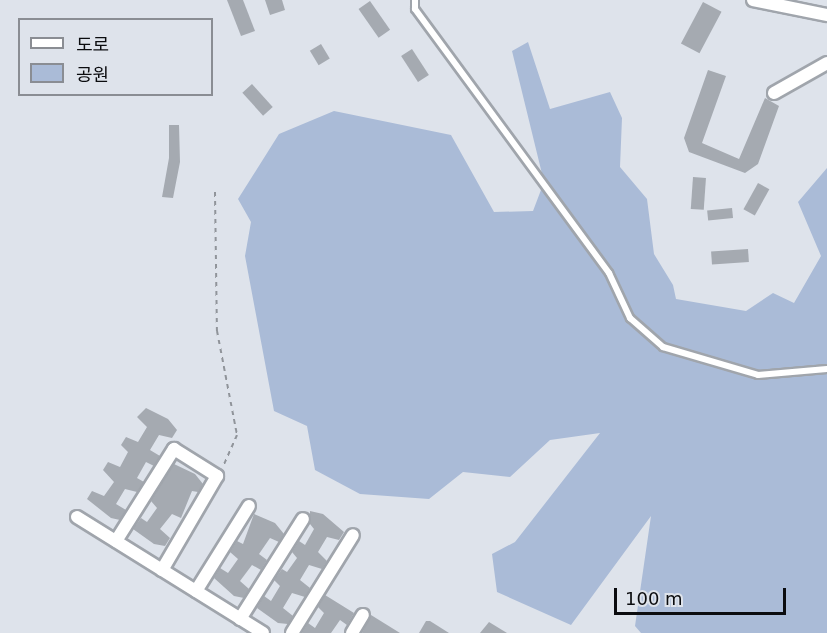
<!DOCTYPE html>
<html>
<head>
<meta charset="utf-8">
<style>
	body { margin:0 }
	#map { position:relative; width:827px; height:633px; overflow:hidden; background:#dee3eb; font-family:"DejaVu Sans","Noto Sans KR",sans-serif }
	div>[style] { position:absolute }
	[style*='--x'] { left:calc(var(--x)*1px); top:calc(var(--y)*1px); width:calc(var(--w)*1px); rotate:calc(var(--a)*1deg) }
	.green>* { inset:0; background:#aabbd7 }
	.building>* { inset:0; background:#a5aab1; transform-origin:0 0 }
	.path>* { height:2px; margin-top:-1px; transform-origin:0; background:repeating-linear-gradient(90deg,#90949a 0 4.5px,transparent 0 9px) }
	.roads { filter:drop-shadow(2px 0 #a0a5ac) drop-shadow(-2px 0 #a0a5ac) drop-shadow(0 2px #a0a5ac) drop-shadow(0 -2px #a0a5ac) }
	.service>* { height:6px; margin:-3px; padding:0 3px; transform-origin:3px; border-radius:3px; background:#fff }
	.minor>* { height:12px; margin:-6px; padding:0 6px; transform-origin:6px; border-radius:6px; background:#fff }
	span { translate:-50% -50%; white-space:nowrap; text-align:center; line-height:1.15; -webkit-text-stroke:5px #dee3eb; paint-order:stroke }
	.legend { position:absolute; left:18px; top:18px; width:195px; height:78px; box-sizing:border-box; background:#dee3eb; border:2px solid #8a8d93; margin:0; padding:8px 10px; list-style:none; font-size:18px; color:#0b0c0f }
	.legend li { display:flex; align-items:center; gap:12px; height:30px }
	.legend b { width:30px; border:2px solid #8a8d93 }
	.scale { position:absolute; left:614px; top:588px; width:172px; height:27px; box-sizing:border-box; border:3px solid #0b0c0f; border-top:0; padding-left:8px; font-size:18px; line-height:21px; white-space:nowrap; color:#0b0c0f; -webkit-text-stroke:4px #dee3eb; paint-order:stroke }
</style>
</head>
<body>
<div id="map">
	<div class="green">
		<div style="clip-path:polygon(528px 42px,550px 109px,610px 92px,622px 118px,620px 167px,647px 199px,654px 254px,673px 285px,676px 299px,746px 311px,773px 293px,794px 303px,821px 256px,798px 202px,827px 168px,827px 633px,641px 633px,635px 626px,651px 516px,571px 625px,497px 592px,492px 554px,515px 542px,600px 433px,550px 440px,510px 477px,463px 472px,429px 499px,360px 494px,315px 470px,307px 426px,274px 411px,245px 256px,251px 222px,238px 199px,279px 134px,334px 111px,451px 135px,494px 212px,533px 211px,544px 182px,512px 51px)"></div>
	</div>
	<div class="building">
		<div style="clip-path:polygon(227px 0,243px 0,255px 31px,241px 36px)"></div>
		<div style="clip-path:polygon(265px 0,282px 0,285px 10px,270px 15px)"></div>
		<div style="left:370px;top:1px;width:35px;height:14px;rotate:55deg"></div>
		<div style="left:703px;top:2px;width:21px;height:47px;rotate:28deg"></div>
		<div style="left:321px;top:44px;width:17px;height:13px;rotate:59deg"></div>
		<div style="left:412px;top:49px;width:31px;height:13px;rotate:57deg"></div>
		<div style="clip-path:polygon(708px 70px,726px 76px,702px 143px,739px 159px,765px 98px,779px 106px,758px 164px,745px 173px,689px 152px,684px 138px)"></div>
		<div style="left:252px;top:84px;width:31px;height:13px;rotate:48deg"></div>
		<div style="clip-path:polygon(169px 125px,179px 125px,180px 162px,173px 198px,162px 197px,169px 158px)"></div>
		<div style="left:693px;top:177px;width:13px;height:32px;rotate:4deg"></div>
		<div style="left:758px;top:183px;width:13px;height:30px;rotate:29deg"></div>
		<div style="left:732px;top:208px;width:10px;height:25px;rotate:84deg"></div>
		<div style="left:748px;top:249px;width:13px;height:37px;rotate:86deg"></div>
		<div style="clip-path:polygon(146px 408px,168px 419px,177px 430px,172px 438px,159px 435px,150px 450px,160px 456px,154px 466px,146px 462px,137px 478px,144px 482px,137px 492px,125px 489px,116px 504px,126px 510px,120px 520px,111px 518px,87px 499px,92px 491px,104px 496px,114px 482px,103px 470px,108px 462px,120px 467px,128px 452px,121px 445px,126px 437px,138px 442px,147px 427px,137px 417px)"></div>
		<div style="clip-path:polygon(174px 464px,195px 474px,203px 484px,198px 492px,192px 491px,181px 518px,172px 514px,160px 529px,170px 538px,165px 546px,154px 544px,133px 529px,141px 518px,147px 522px,157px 508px,151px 501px)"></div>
		<div style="clip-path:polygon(310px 511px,323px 514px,344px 532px,339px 540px,327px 537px,318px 552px,327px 561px,322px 569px,309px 565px,300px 580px,310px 588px,305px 597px,292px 593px,283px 608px,293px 616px,288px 624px,278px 623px,257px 608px,264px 596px,271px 601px,280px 586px,274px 580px,282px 569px,287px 572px,297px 558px,292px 552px,299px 541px,305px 545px,314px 529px,310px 524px)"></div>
		<div style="clip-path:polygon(254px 514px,275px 523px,284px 534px,279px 542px,270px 538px,259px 554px,267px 560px,261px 570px,252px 565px,240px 581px,249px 589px,244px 598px,234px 596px,214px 578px,220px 568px,228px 573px,238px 559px,230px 552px,237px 541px,243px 544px)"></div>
		<div style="clip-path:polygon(325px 595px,354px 613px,347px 625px,340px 620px,331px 633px,302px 633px,308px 623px,315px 628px,324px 613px,318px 607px)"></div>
		<div style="clip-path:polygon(371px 615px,400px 633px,362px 633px)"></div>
		<div style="clip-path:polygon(426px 621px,430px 621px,449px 633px,419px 633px)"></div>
		<div style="clip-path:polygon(489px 622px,507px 633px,480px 633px)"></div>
	</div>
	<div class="path">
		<div style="--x:215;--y:192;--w:139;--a:89.2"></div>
		<div style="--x:217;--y:331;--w:106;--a:79.1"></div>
		<div style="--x:237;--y:435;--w:34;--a:114"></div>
	</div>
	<div class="roads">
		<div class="service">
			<div style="--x:415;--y:0;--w:9;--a:90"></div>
			<div style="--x:415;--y:9;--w:328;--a:53.7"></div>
			<div style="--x:609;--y:273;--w:50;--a:65"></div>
			<div style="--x:630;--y:318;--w:44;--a:41.3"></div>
			<div style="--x:663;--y:347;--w:99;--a:16.4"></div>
			<div style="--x:758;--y:375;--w:69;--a:-5"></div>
		</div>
		<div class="minor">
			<div style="--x:753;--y:0;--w:76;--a:11.5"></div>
			<div style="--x:774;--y:93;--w:61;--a:-29.5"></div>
			<div style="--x:77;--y:517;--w:219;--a:31.9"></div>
			<div style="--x:116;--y:541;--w:109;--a:-57.8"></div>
			<div style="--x:174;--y:449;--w:51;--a:32.1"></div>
			<div style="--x:217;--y:476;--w:109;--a:120.3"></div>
			<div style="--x:196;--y:591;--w:100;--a:-58.1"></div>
			<div style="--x:240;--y:619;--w:118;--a:-57.8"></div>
			<div style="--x:292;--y:633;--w:115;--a:-58.1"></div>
			<div style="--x:352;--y:633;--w:21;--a:-59"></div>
		</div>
	</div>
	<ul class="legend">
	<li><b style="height:8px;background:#fff"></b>도로</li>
	<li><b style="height:16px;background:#aabbd7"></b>공원</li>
	</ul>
	<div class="scale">100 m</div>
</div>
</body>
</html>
